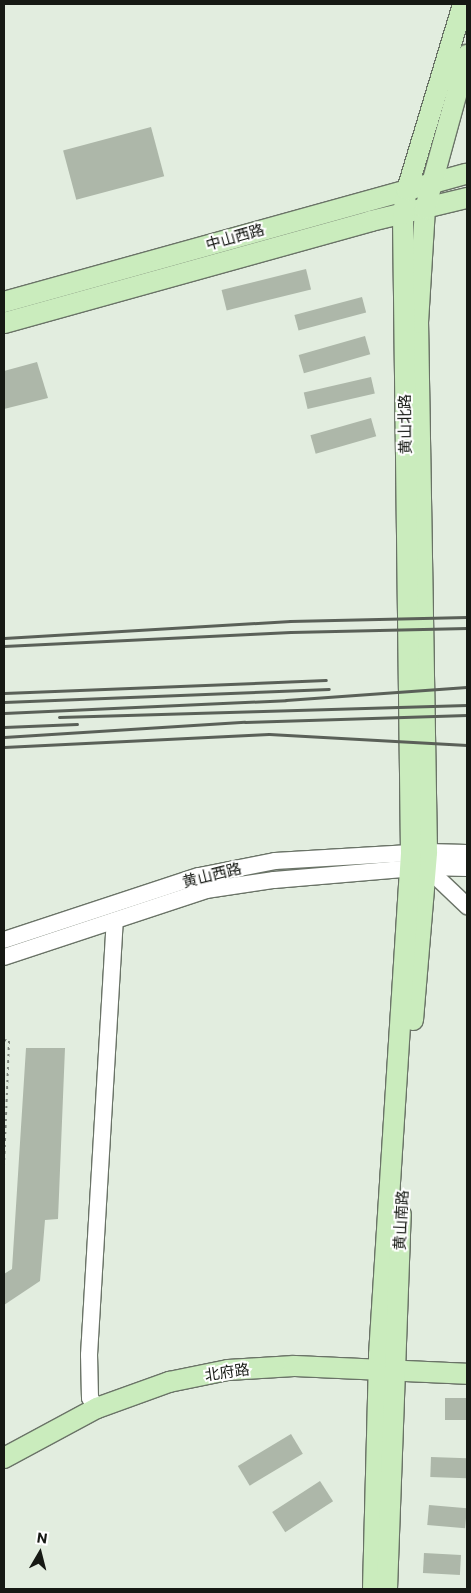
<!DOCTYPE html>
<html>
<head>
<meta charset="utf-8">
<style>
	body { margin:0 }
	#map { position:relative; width:471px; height:1593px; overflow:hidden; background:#e2eddf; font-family:Commissioner,"Noto Sans SC",sans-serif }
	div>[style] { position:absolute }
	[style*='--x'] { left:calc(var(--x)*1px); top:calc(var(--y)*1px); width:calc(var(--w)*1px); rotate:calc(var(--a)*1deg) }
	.building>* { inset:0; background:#adb7a9; transform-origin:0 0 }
	.path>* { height:2px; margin-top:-1px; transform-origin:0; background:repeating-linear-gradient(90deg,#80877e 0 2.5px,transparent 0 6.5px) }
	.roads { filter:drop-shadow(1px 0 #6a7367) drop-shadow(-1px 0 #6a7367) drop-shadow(0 1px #6a7367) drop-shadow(0 -1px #6a7367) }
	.minor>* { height:16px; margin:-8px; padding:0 8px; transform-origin:8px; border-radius:8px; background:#fff }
	.major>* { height:20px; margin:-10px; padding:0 10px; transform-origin:10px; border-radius:10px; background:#caecbd }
	.rail>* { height:3px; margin:-1.5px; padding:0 1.5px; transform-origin:1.5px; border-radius:1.5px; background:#5a6058 }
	span { translate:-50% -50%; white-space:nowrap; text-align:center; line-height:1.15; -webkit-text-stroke:4px #fff; paint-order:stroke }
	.street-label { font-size:15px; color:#161914 }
	.frame { position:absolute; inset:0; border:5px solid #161914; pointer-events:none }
	.north { position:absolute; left:15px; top:1528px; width:50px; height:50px; -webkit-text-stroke:4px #fff; paint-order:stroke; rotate:8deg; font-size:14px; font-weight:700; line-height:20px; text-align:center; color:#161914 }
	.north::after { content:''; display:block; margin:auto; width:18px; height:22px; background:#161914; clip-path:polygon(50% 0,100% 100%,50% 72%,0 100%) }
</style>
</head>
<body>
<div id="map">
	<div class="building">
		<div style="left:151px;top:127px;width:51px;height:91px;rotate:75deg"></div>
		<div style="left:306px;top:269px;width:21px;height:87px;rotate:76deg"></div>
		<div style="left:362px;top:297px;width:16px;height:70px;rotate:75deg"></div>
		<div style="left:365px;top:336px;width:19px;height:69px;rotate:74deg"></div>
		<div style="clip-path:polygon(37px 362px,48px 398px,4px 409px,4px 371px)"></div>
		<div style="left:371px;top:377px;width:17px;height:69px;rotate:77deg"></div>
		<div style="left:371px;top:418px;width:19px;height:63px;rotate:74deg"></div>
		<div style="clip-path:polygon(26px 1048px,65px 1048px,58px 1219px,45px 1220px,40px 1281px,4px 1305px,4px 1274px,12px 1269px)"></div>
		<div style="left:445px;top:1398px;width:22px;height:22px"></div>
		<div style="left:291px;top:1434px;width:23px;height:62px;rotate:59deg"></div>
		<div style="left:431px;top:1457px;width:36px;height:20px;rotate:2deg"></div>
		<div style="left:320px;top:1481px;width:24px;height:57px;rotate:57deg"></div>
		<div style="left:429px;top:1505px;width:38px;height:20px;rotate:5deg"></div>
		<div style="left:424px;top:1553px;width:37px;height:20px;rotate:3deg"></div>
	</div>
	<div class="path">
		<div style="--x:4;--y:1040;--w:5;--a:11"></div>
		<div style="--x:9;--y:1041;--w:125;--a:92.3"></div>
	</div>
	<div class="roads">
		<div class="minor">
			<div style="--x:426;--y:867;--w:57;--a:43.6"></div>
			<div style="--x:4;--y:940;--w:205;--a:-18.2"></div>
			<div style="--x:199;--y:876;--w:77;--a:-11.2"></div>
			<div style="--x:275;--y:861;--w:152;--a:-3.4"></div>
			<div style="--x:427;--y:852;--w:40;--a:1.4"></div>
			<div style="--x:4;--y:957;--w:213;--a:-18.3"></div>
			<div style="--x:206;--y:890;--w:69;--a:-8.4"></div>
			<div style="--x:274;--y:880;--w:153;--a:-4.9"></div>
			<div style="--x:426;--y:867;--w:41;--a:1.4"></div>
			<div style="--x:97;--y:1408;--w:12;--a:-125"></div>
			<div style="--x:90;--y:1398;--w:43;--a:-91.3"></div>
			<div style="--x:89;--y:1355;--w:435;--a:-86.6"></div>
		</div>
		<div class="major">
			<div style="--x:4;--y:302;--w:480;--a:-15.5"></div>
			<div style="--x:4;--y:323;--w:381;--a:-15.5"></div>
			<div style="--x:371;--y:221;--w:99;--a:-13.5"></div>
			<div style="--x:413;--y:1020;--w:169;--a:-85.2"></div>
			<div style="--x:427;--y:852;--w:529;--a:-90.97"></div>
			<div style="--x:418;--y:323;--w:114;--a:-86.5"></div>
			<div style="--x:425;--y:209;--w:160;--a:-74.7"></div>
			<div style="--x:4;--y:1458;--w:106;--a:-28.3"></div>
			<div style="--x:97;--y:1408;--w:77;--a:-19.9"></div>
			<div style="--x:169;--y:1382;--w:60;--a:-11.5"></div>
			<div style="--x:228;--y:1370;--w:66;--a:-3.5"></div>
			<div style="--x:294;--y:1366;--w:173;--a:2.6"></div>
			<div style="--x:373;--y:1589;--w:234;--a:-88.5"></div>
			<div style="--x:379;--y:1355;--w:503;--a:-86.35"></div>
			<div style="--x:411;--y:853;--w:639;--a:-90.72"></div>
			<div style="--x:403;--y:214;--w:24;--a:-81"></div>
			<div style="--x:407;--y:190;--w:194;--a:-73.2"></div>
			<div style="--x:387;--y:1589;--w:375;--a:-87.9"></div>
		</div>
	</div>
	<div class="rail">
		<div style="--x:4;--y:638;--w:287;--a:-3.4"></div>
		<div style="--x:290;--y:621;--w:177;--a:-1.3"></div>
		<div style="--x:4;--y:646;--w:287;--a:-2.8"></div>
		<div style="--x:291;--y:632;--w:176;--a:-1.3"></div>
		<div style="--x:4;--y:693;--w:322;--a:-2.3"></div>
		<div style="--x:4;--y:702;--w:325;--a:-2.3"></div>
		<div style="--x:4;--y:713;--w:282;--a:-2.6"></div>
		<div style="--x:286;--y:700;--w:181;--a:-4.1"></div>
		<div style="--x:59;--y:717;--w:408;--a:-1.7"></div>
		<div style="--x:4;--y:727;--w:73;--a:-2.4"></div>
		<div style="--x:4;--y:737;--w:241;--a:-3.6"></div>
		<div style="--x:245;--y:722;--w:222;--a:-1.8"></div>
		<div style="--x:4;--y:747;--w:265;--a:-2.8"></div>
		<div style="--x:269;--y:734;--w:198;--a:3.2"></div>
	</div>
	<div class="street-label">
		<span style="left:235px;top:237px;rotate:-16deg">中山西路</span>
		<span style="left:405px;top:424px;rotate:-91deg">黄山北路</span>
		<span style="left:212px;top:875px;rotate:-14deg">黄山西路</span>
		<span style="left:401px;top:1220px;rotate:-87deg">黄山南路</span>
		<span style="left:227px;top:1372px;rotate:-8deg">北府路</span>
	</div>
	<div class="frame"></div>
	<div class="north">N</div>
</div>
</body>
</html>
